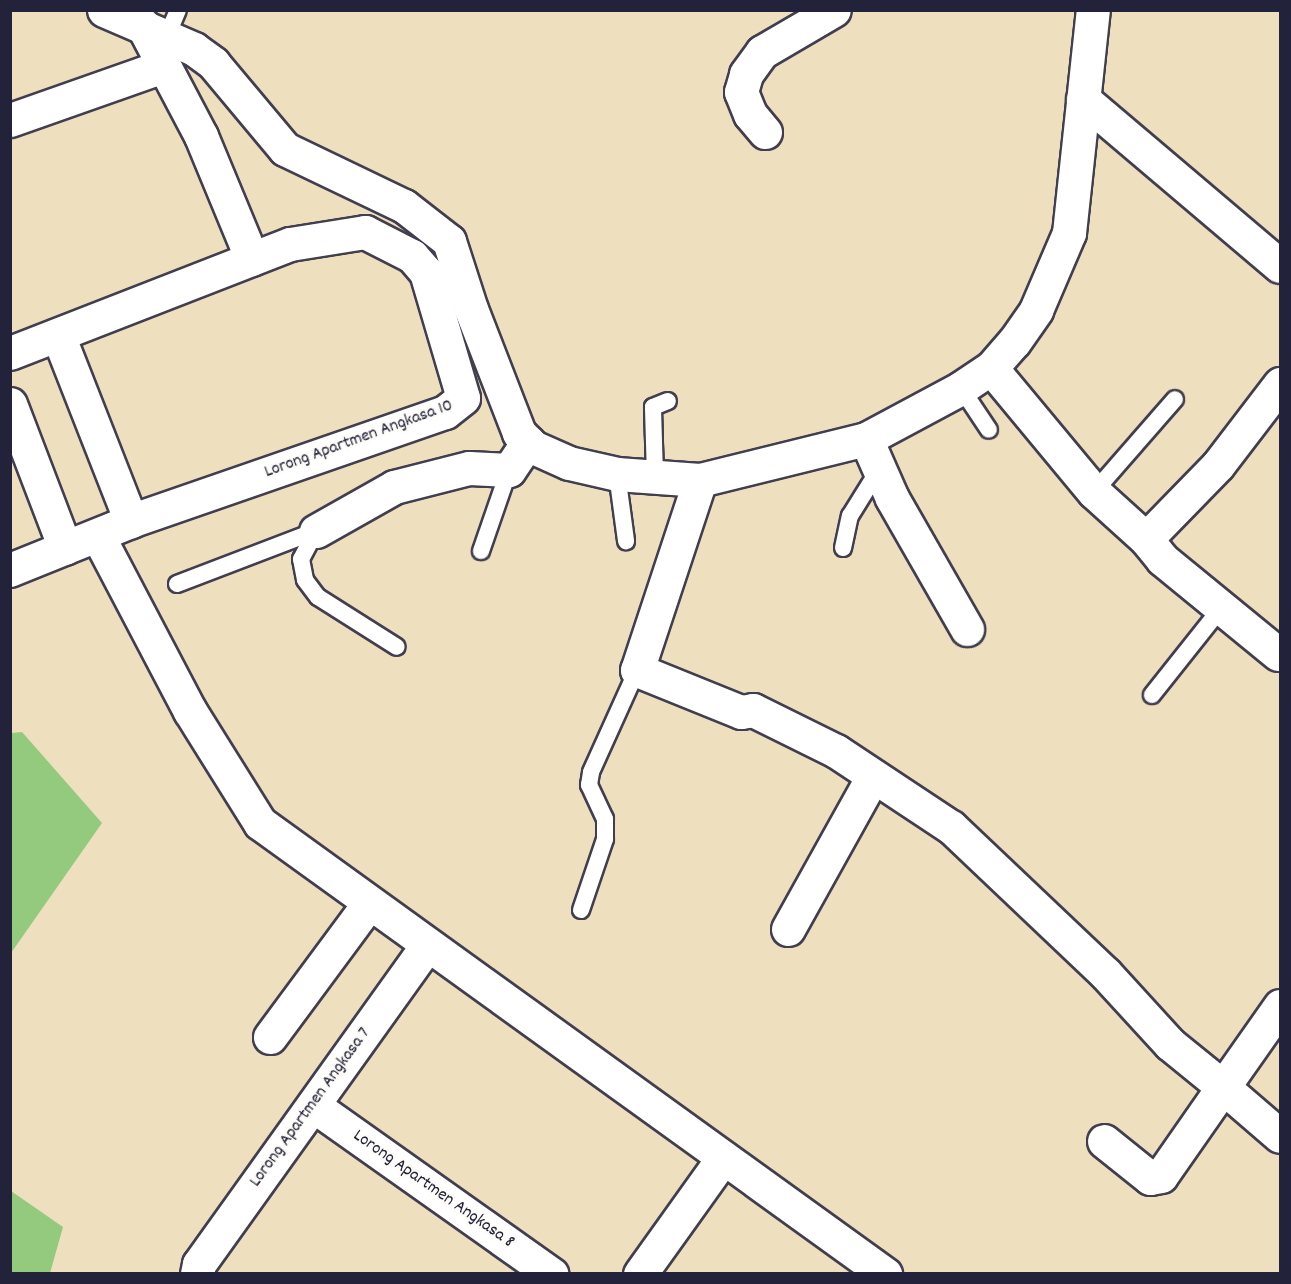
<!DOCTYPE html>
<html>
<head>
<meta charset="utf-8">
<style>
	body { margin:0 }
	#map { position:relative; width:1291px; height:1284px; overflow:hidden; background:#eedfbf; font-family:Dekko,sans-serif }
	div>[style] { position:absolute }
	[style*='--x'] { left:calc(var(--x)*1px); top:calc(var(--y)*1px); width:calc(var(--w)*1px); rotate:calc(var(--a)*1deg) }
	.green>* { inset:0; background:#93ca7d }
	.roads { filter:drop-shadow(2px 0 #413e4f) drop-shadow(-2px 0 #413e4f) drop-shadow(0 2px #413e4f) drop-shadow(0 -2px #413e4f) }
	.lane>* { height:16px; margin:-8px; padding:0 8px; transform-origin:8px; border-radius:8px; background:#fff }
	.street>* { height:33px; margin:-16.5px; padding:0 16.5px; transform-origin:16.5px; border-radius:16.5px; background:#fff }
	span { translate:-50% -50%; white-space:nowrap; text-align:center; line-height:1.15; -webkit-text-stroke:5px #fdfcf7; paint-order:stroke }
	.street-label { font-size:18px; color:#22223b }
	.frame { position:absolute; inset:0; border:12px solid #22223b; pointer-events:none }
</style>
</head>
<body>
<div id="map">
	<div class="green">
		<div style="clip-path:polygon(22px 732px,102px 823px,11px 953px,11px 733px)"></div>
		<div style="clip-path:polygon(11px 1191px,63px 1227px,50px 1273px,11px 1273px)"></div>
	</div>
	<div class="roads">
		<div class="lane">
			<div style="--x:167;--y:36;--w:28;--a:-67"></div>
			<div style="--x:961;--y:388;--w:50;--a:56.3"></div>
			<div style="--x:617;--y:474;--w:68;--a:82.3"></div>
			<div style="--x:655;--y:476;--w:69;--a:-91.7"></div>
			<div style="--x:653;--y:407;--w:16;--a:-22"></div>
			<div style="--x:1094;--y:492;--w:123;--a:-48.9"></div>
			<div style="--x:316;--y:531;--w:32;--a:118"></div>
			<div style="--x:301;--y:559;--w:21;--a:79"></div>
			<div style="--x:305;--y:580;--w:21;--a:53"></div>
			<div style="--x:318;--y:597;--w:93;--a:32.3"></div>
			<div style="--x:843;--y:548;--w:33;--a:-78"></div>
			<div style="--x:850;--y:516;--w:53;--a:-58.1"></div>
			<div style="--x:481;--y:551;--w:86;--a:-70.9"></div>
			<div style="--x:177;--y:584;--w:149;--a:-20.9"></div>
			<div style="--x:1152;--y:695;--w:112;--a:-51.5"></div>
			<div style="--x:581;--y:910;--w:75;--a:-71.3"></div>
			<div style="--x:605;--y:839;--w:20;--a:-90"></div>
			<div style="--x:605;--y:819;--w:38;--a:-115"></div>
			<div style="--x:589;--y:785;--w:13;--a:-81"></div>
			<div style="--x:591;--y:772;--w:112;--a:-65.7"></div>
		</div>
		<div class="street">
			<div style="--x:104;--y:10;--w:98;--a:23.4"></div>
			<div style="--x:194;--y:49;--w:24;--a:36"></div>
			<div style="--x:213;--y:63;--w:112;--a:50.1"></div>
			<div style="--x:285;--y:149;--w:132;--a:25.6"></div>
			<div style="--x:404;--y:206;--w:57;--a:37.9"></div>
			<div style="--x:449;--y:241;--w:71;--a:72.1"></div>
			<div style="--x:471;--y:309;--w:133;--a:68.8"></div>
			<div style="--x:519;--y:433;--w:20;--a:45"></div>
			<div style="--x:533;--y:447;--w:39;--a:24"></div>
			<div style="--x:569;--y:463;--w:49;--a:12.9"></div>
			<div style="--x:617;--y:474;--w:83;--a:4.1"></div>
			<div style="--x:700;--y:480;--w:171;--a:-13.9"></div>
			<div style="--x:866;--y:439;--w:108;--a:-28.2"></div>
			<div style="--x:961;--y:388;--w:36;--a:-34"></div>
			<div style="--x:991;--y:368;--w:35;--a:-49"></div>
			<div style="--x:1014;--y:342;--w:39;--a:-55"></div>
			<div style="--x:1036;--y:310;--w:84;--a:-66.8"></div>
			<div style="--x:1069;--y:233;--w:224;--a:-83.9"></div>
			<div style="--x:142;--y:24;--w:127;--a:62.2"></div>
			<div style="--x:201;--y:136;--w:133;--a:67.5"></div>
			<div style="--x:1083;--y:99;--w:258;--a:40.3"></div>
			<div style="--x:10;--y:120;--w:162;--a:-19.4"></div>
			<div style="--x:765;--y:132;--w:23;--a:-130"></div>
			<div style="--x:750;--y:114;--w:24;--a:-112"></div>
			<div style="--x:741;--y:92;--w:19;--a:-74"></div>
			<div style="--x:746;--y:74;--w:27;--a:-54"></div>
			<div style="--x:762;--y:52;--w:83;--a:-30.3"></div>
			<div style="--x:58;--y:335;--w:200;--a:68.6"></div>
			<div style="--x:10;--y:353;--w:300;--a:-21.3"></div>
			<div style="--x:290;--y:244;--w:76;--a:-9.1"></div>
			<div style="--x:365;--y:232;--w:53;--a:27.1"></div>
			<div style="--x:412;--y:256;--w:21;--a:49"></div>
			<div style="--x:426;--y:272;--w:131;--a:73.6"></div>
			<div style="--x:463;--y:398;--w:23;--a:142"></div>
			<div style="--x:445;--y:412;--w:332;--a:160.9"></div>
			<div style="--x:131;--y:521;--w:131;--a:158"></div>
			<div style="--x:991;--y:368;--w:161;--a:50.3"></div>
			<div style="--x:1094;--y:492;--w:70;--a:42.1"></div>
			<div style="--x:1146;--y:539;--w:26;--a:51"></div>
			<div style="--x:1162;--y:559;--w:150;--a:39.3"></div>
			<div style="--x:10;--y:404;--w:154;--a:69.1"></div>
			<div style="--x:866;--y:439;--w:64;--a:66.2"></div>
			<div style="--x:892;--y:498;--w:151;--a:60.2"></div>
			<div style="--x:700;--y:480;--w:200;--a:108.3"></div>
			<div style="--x:637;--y:670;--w:112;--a:22"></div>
			<div style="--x:741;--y:712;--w:12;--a:-9"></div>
			<div style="--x:753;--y:710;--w:93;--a:26.3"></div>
			<div style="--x:836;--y:751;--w:138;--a:33.5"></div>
			<div style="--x:951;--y:827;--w:212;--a:43.5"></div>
			<div style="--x:1105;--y:973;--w:96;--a:47.5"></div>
			<div style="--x:1170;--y:1044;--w:68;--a:39.1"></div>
			<div style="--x:1223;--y:1087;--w:108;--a:124.9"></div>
			<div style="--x:1161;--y:1176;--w:11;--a:170"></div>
			<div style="--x:1150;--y:1178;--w:59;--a:-141.2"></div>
			<div style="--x:316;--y:531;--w:90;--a:-29.4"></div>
			<div style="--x:394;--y:487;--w:77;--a:-14.2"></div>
			<div style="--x:469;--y:468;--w:40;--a:2.9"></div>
			<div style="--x:509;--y:470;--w:34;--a:-56"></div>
			<div style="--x:98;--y:536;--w:198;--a:62.3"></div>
			<div style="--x:190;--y:711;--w:132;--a:58"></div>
			<div style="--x:260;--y:823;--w:771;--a:35.81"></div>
			<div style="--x:1146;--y:539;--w:103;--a:-45.8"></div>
			<div style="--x:1218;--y:465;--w:102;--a:-52.6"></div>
			<div style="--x:788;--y:929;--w:175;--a:-60.9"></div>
			<div style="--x:1280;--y:1006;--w:99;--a:125.1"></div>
			<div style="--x:1223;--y:1087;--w:75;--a:40.7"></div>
			<div style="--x:270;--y:1037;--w:167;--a:-53.5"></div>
			<div style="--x:314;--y:1106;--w:291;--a:35.3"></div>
			<div style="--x:197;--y:1274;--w:10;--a:-79"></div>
			<div style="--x:199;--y:1264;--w:392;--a:-54.4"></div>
			<div style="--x:640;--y:1274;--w:143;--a:-54.4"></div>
		</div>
	</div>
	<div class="street-label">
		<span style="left:359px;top:440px;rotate:-20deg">Lorong Apartmen Angkasa 10</span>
		<span style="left:311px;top:1108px;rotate:-54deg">Lorong Apartmen Angkasa 7</span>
		<span style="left:433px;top:1190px;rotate:35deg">Lorong Apartmen Angkasa 8</span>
	</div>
	<div class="frame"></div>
</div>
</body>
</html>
